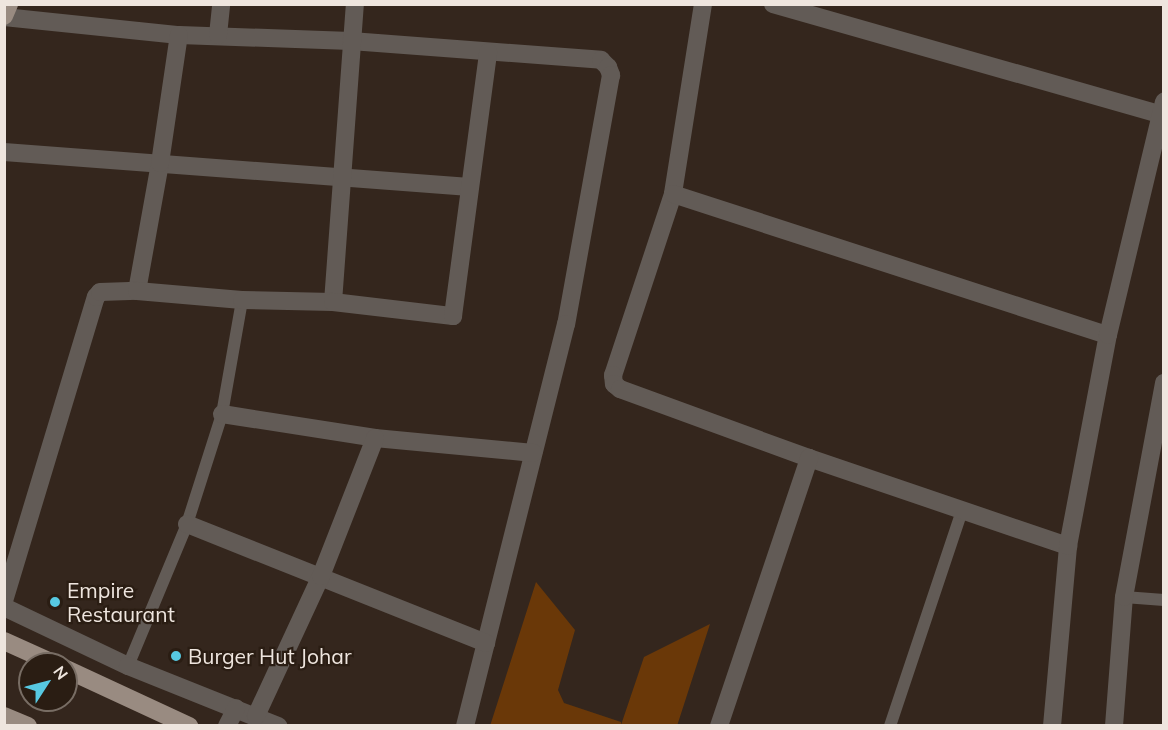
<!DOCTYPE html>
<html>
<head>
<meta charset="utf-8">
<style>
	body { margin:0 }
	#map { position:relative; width:1168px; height:730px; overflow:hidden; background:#34261d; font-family:Mulish,sans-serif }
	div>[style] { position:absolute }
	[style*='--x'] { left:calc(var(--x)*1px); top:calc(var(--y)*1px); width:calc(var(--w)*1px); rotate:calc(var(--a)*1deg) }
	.building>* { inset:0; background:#6a3808 }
	.lane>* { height:12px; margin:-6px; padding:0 6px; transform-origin:6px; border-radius:6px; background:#625b56 }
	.street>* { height:18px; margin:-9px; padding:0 9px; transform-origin:9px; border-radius:9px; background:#625b56 }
	.primary>* { height:18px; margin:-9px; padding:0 9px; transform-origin:9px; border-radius:9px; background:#998b81 }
	.dots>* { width:16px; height:16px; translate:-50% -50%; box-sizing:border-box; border:3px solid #2a1d13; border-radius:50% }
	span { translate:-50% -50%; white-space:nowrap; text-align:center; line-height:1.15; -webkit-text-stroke:4.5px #2a1d13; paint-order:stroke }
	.poi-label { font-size:21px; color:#eee5de }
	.left { translate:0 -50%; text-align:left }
	.frame { position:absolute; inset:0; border:6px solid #eee5de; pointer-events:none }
	.north { position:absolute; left:18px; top:652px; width:60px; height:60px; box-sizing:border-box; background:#2a1d13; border:2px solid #786d64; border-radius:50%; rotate:54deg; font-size:16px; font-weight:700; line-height:24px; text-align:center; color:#eee5de }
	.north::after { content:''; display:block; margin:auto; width:21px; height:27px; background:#57c9e2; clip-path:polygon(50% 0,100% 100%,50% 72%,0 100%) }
</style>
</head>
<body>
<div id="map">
	<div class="building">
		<div style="clip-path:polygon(536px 582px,575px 630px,558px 690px,564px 703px,621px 722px,621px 725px,644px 657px,710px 624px,677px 726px,490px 726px)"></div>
	</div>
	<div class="lane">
		<div style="--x:1124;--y:597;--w:40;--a:4.3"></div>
		<div style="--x:128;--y:666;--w:154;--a:-67.4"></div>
		<div style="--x:187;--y:524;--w:115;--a:-72.3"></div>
		<div style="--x:222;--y:414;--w:116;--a:-80"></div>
		<div style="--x:890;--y:726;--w:227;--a:-71.5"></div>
	</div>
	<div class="street">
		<div style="--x:703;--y:4;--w:192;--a:99"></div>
		<div style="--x:673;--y:194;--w:191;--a:108.3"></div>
		<div style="--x:613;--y:375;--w:9;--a:84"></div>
		<div style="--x:614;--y:384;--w:8;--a:40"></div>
		<div style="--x:620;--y:389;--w:201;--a:20.1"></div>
		<div style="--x:809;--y:458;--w:274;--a:18.8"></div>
		<div style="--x:773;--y:4;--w:401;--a:15.9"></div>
		<div style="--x:4;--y:17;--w:176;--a:5.9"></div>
		<div style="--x:179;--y:35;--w:172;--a:2"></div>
		<div style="--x:351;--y:41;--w:251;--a:4.3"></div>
		<div style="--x:601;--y:60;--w:10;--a:45"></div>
		<div style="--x:608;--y:67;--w:9;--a:69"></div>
		<div style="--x:611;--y:75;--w:253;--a:100.2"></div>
		<div style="--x:566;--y:324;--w:414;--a:104.1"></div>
		<div style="--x:218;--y:35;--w:31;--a:-84"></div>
		<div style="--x:4;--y:152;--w:467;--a:4.3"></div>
		<div style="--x:673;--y:194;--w:457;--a:18"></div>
		<div style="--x:137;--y:291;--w:130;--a:-79.8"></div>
		<div style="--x:160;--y:163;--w:129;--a:-81.6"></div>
		<div style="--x:333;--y:302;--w:299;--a:-85.8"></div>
		<div style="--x:222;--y:414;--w:155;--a:8.9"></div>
		<div style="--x:375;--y:438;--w:159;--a:5.4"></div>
		<div style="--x:187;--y:524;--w:322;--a:21.7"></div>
		<div style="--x:4;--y:601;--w:318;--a:-73.2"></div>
		<div style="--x:96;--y:297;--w:6;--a:-51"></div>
		<div style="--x:100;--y:292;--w:37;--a:-2"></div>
		<div style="--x:137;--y:291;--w:105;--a:4.9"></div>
		<div style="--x:242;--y:300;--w:91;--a:1.3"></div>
		<div style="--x:333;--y:302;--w:121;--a:6.7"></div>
		<div style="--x:453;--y:316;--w:266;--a:-82.4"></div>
		<div style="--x:4;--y:607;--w:137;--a:25.4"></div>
		<div style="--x:128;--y:666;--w:162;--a:21.8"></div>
		<div style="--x:256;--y:716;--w:154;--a:-65.1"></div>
		<div style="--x:321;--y:576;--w:148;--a:-68.6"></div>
		<div style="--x:227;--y:726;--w:20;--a:-63"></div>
		<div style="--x:719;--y:726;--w:283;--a:-71.4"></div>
		<div style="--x:1052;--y:726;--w:181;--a:-84.9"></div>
		<div style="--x:1068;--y:546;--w:215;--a:-79.3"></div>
		<div style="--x:1108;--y:335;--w:240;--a:-76.5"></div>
		<div style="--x:1114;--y:726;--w:129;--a:-85.6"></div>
		<div style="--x:1124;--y:597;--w:218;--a:-79.4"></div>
	</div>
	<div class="primary">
		<div style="--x:4;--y:16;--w:13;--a:-67"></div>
		<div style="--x:4;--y:641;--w:56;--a:24.3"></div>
		<div style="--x:66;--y:669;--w:136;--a:24.9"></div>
		<div style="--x:4;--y:716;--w:26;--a:23"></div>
	</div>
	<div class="dots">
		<div style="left:55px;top:602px;background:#57c9e2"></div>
		<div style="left:176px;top:656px;background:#57c9e2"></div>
	</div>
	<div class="poi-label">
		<span class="left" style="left:67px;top:602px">Empire<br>Restaurant</span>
		<span class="left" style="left:188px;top:656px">Burger Hut Johar</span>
	</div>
	<div class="frame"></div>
	<div class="north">N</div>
</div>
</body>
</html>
